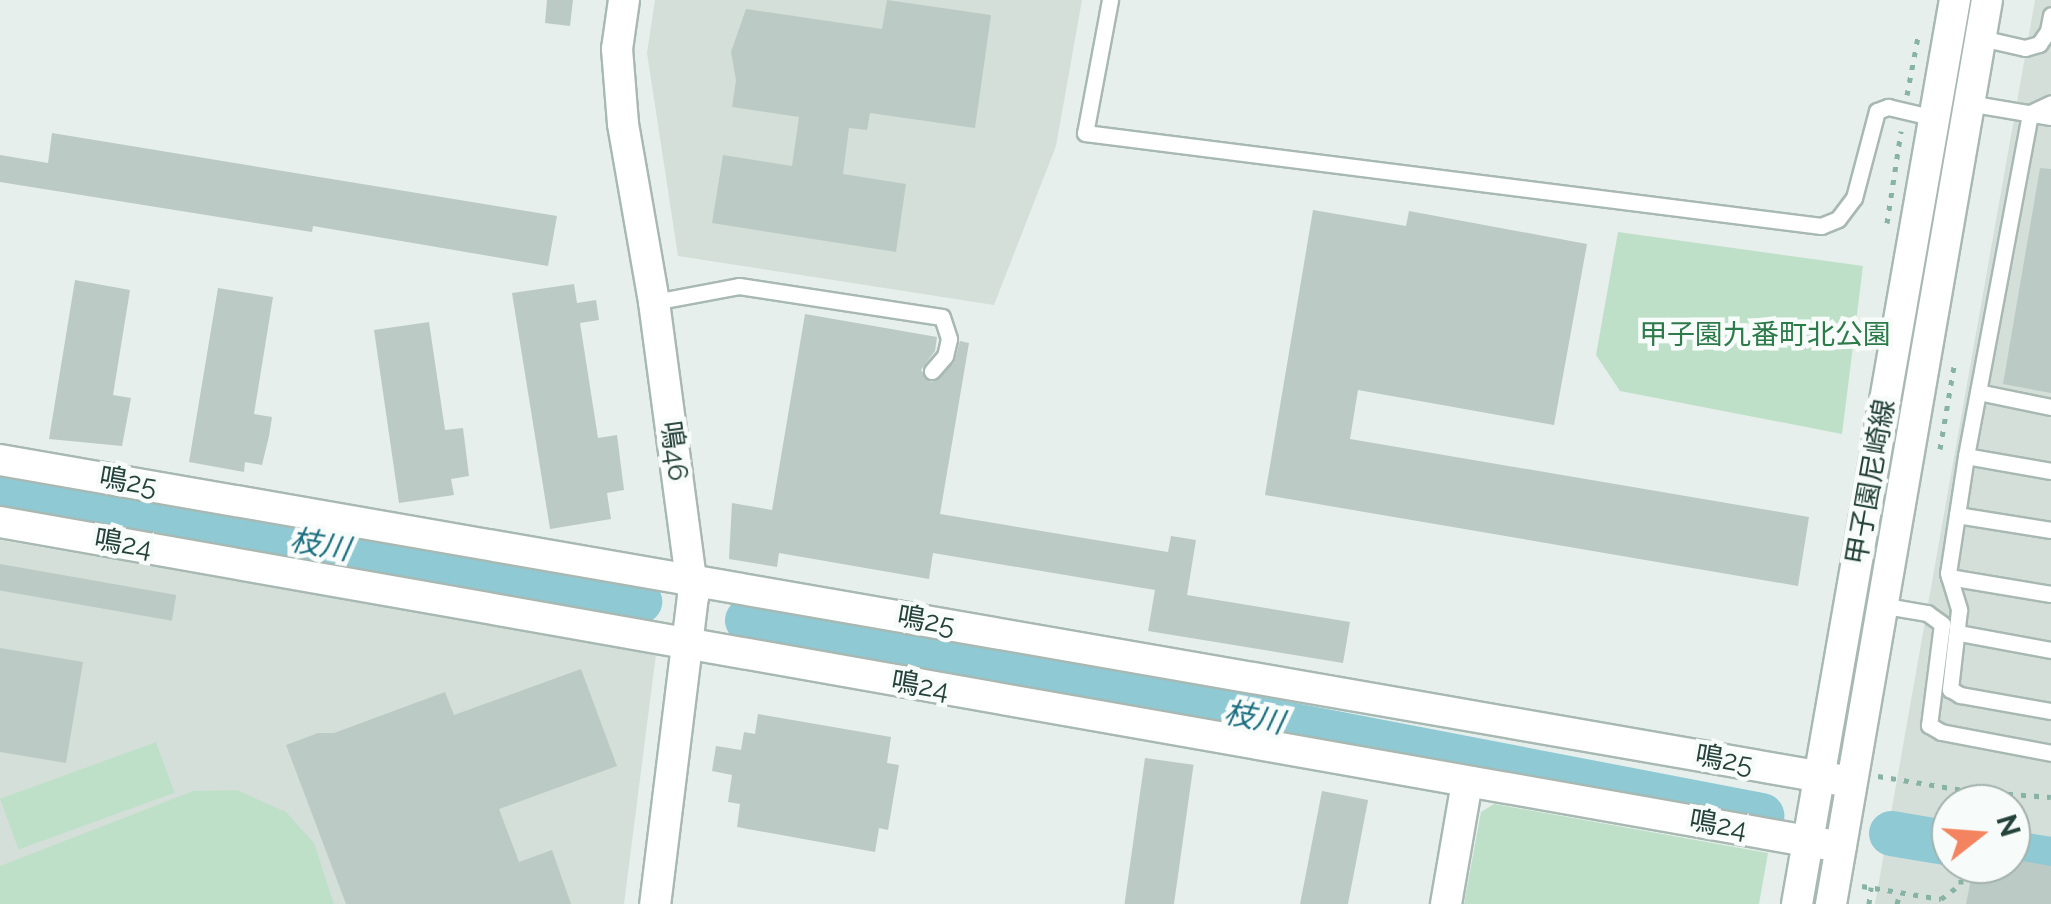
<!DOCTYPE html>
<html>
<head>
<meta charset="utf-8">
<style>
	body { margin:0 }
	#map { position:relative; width:2051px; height:904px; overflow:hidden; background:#e6efeb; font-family:Raleway,"Noto Sans JP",sans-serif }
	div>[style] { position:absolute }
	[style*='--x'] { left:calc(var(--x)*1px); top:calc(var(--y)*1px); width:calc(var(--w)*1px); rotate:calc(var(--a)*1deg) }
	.built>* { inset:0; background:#d4dfda }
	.green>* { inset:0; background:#bfe0c8; transform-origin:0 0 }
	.river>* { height:45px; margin:-22.5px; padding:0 22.5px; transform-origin:22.5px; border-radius:22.5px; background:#8ec9d4 }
	.building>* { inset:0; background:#bbcac4; transform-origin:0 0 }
	.path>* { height:5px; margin-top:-2.5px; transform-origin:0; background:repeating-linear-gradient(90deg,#86b3a5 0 5px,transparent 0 13px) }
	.roads { filter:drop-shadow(2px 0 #a8b8b2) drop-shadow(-2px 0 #a8b8b2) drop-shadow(0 2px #a8b8b2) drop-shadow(0 -2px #a8b8b2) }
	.service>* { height:15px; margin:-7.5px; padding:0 7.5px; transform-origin:7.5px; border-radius:7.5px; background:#fff }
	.minor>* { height:30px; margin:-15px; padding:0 15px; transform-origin:15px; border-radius:15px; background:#fff }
	.tertiary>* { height:30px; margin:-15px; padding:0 15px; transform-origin:15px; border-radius:15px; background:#fff }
	.secondary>* { height:30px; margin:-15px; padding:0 15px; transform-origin:15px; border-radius:15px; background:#fff }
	span { translate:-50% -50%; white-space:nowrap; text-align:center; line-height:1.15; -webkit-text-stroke:9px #f7fbf9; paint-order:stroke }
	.park-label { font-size:28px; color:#2d7a4b }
	.street-label { font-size:28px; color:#24423a }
	.water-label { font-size:30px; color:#1c6f80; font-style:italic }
	.north { position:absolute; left:1931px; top:784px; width:100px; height:100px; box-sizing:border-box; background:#f7fbf9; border:2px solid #a3b1ad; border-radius:50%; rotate:73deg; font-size:28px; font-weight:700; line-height:40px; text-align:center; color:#24423a }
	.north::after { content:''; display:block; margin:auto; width:35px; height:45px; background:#f4845f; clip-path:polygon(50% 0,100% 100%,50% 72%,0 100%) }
</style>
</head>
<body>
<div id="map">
	<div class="built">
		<div style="clip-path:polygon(655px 0,1082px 0,1056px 146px,994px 305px,678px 256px,647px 53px)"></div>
		<div style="clip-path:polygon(evenodd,2035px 0,2051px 0,2051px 904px,1875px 904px,2035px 0,1951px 804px,2011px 804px,2011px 864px,1951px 864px,1951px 804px)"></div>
		<div style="clip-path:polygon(0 540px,656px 654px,624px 904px,0 904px)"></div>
	</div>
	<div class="green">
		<div style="clip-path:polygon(1618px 232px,1863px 266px,1842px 434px,1620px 391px,1596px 355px)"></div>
		<div style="left:156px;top:742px;width:54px;height:166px;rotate:70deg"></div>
		<div style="clip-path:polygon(237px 790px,286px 812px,314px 843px,334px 904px,0 904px,0 866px,193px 791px)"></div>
		<div style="clip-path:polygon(1494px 804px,1768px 853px,1759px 904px,1464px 904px,1481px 812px)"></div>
	</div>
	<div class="river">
		<div style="--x:0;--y:489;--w:649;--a:9.94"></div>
		<div style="--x:747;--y:620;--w:1033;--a:10.89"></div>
		<div style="--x:1891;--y:833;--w:61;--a:9.5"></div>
		<div style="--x:2011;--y:853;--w:40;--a:8.5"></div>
	</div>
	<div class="building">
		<div style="clip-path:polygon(547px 0,573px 0,570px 26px,545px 23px)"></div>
		<div style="clip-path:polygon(887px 0,991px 15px,975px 128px,870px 113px,867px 130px,849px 128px,843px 174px,906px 184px,896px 252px,712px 223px,723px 155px,792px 166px,799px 117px,732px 107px,736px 80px,731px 52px,746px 9px,882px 29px)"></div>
		<div style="clip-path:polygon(52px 133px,557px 216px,548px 266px,313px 226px,312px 232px,0 182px,0 155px,48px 163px)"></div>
		<div style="clip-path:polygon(2040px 168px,2051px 169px,2051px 393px,2003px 384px)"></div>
		<div style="clip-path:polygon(1313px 210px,1406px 226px,1409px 211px,1587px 244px,1554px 425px,1358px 390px,1350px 439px,1809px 517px,1798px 586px,1265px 495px)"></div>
		<div style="clip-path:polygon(75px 280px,130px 290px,113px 395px,131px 398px,122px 446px,49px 439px)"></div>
		<div style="clip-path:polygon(574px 284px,577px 303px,596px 300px,599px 320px,580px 323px,598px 438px,617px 435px,624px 490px,607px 493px,611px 519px,550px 529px,512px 293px)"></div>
		<div style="clip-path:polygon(218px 288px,273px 297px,254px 414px,272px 417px,269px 436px,262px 465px,245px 462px,244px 472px,189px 462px)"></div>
		<div style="clip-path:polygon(805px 314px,937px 337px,935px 351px,921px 370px,931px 382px,954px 363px,960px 341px,969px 343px,940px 514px,1168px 552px,1171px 536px,1196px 540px,1187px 595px,1350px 622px,1343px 663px,1148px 631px,1155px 590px,933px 553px,929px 579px,779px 553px,777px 567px,729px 559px,732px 503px,772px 510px)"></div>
		<div style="clip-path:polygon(429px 322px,445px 430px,463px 428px,469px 476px,451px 479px,454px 495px,399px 503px,374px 330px)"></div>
		<div style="left:0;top:564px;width:179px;height:26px;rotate:10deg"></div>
		<div style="clip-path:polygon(0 648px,83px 662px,66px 763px,0 752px)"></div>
		<div style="clip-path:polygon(581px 669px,617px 766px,499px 809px,519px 862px,552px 850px,571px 904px,346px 904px,286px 745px,318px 733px,334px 733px,445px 692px,454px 715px)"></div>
		<div style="clip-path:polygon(758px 714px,891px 737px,887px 763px,899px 765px,888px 830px,879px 828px,875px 852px,737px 827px,740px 804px,728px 802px,732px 775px,712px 771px,716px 746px,741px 750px,744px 732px,755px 734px)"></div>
		<div style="left:1145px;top:758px;width:49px;height:148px;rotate:8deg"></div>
		<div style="left:1322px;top:791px;width:47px;height:115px;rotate:11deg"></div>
		<div style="clip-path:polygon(2011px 859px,2051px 866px,2051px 904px,1966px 904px,1974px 864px,2011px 864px)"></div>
	</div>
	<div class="path">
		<div style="--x:1907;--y:95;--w:59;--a:-79.3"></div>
		<div style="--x:1887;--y:223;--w:93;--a:-81.3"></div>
		<div style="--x:1940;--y:449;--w:84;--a:-80.4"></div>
		<div style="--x:1878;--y:776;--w:92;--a:9.4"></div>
		<div style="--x:1969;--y:791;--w:13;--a:99"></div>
		<div style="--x:1969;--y:791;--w:82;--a:4.2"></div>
		<div style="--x:1862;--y:886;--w:80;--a:9.3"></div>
		<div style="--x:1941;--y:899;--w:25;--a:-37"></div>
		<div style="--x:1961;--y:884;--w:20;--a:-90"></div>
		<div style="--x:1869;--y:904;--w:17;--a:-83"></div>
		<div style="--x:1897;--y:904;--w:12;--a:-76"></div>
	</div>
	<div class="roads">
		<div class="service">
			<div style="--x:1110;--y:0;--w:135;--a:100.6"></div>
			<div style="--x:1085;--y:133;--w:742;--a:7.2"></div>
			<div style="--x:1821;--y:226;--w:18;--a:-22"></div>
			<div style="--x:1838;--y:219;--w:26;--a:-53"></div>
			<div style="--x:1854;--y:198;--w:90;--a:-75.2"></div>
			<div style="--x:1877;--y:111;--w:12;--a:-20"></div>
			<div style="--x:1888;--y:107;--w:48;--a:13.2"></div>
			<div style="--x:1981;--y:38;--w:45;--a:12.8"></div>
			<div style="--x:2025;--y:48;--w:15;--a:-16"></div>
			<div style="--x:2039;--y:44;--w:16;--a:-55"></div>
			<div style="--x:2048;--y:31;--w:16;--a:-79"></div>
			<div style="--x:1968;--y:103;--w:84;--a:9.6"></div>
			<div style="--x:654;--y:302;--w:86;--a:-10.7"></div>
			<div style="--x:739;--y:286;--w:205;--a:8.7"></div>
			<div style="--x:942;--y:317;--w:23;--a:72"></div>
			<div style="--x:949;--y:339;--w:17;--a:103"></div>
			<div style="--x:945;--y:356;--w:20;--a:131"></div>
			<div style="--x:1978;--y:392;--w:75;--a:11.6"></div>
			<div style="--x:1966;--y:456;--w:349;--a:-79.4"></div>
			<div style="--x:2030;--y:113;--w:23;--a:-25"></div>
			<div style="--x:2051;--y:471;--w:86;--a:-170"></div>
			<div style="--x:1966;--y:456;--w:118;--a:98.7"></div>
			<div style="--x:1948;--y:573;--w:39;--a:73"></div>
			<div style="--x:1959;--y:610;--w:80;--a:96.5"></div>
			<div style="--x:1950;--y:689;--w:12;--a:31"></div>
			<div style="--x:1960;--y:695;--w:92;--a:10"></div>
			<div style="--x:1957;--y:515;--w:95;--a:9.1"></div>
			<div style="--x:1949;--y:577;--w:103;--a:9.5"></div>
			<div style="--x:1880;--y:605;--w:48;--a:9.7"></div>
			<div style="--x:1927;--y:613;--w:19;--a:36"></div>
			<div style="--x:1942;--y:624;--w:102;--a:97.3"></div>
			<div style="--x:1929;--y:725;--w:14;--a:30"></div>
			<div style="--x:1941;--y:732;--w:112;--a:10.8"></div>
			<div style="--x:1959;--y:633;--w:94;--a:10.5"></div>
		</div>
		<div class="minor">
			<div style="--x:0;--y:460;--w:1872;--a:9.87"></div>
			<div style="--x:0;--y:522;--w:1869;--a:10.01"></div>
			<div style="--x:1446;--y:904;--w:124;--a:-80.2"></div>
		</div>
		<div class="tertiary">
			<div style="--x:624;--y:0;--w:49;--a:98.1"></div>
			<div style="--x:617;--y:49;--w:75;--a:85.4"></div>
			<div style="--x:623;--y:124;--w:181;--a:80.1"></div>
			<div style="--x:654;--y:302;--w:297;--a:82.4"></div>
			<div style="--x:693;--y:596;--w:310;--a:97"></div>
		</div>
		<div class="secondary">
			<div style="--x:1797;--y:904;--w:918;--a:-80.09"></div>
			<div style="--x:1831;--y:904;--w:917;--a:-80.21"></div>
		</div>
	</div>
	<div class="park-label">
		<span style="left:1765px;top:335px">甲子園九番町北公園</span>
	</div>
	<div class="street-label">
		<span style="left:674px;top:451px;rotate:82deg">鳴46</span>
		<span style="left:128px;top:482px;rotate:10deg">鳴25</span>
		<span style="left:1871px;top:482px;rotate:-80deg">甲子園尼崎線</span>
		<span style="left:123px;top:544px;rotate:10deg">鳴24</span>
		<span style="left:926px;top:621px;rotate:10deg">鳴25</span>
		<span style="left:920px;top:686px;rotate:10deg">鳴24</span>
		<span style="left:1724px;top:760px;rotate:10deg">鳴25</span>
		<span style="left:1718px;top:825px;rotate:10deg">鳴24</span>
	</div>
	<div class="water-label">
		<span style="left:320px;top:545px;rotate:10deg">枝川</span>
		<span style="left:1254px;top:718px;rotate:11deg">枝川</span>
	</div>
	<div class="north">N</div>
</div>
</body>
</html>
